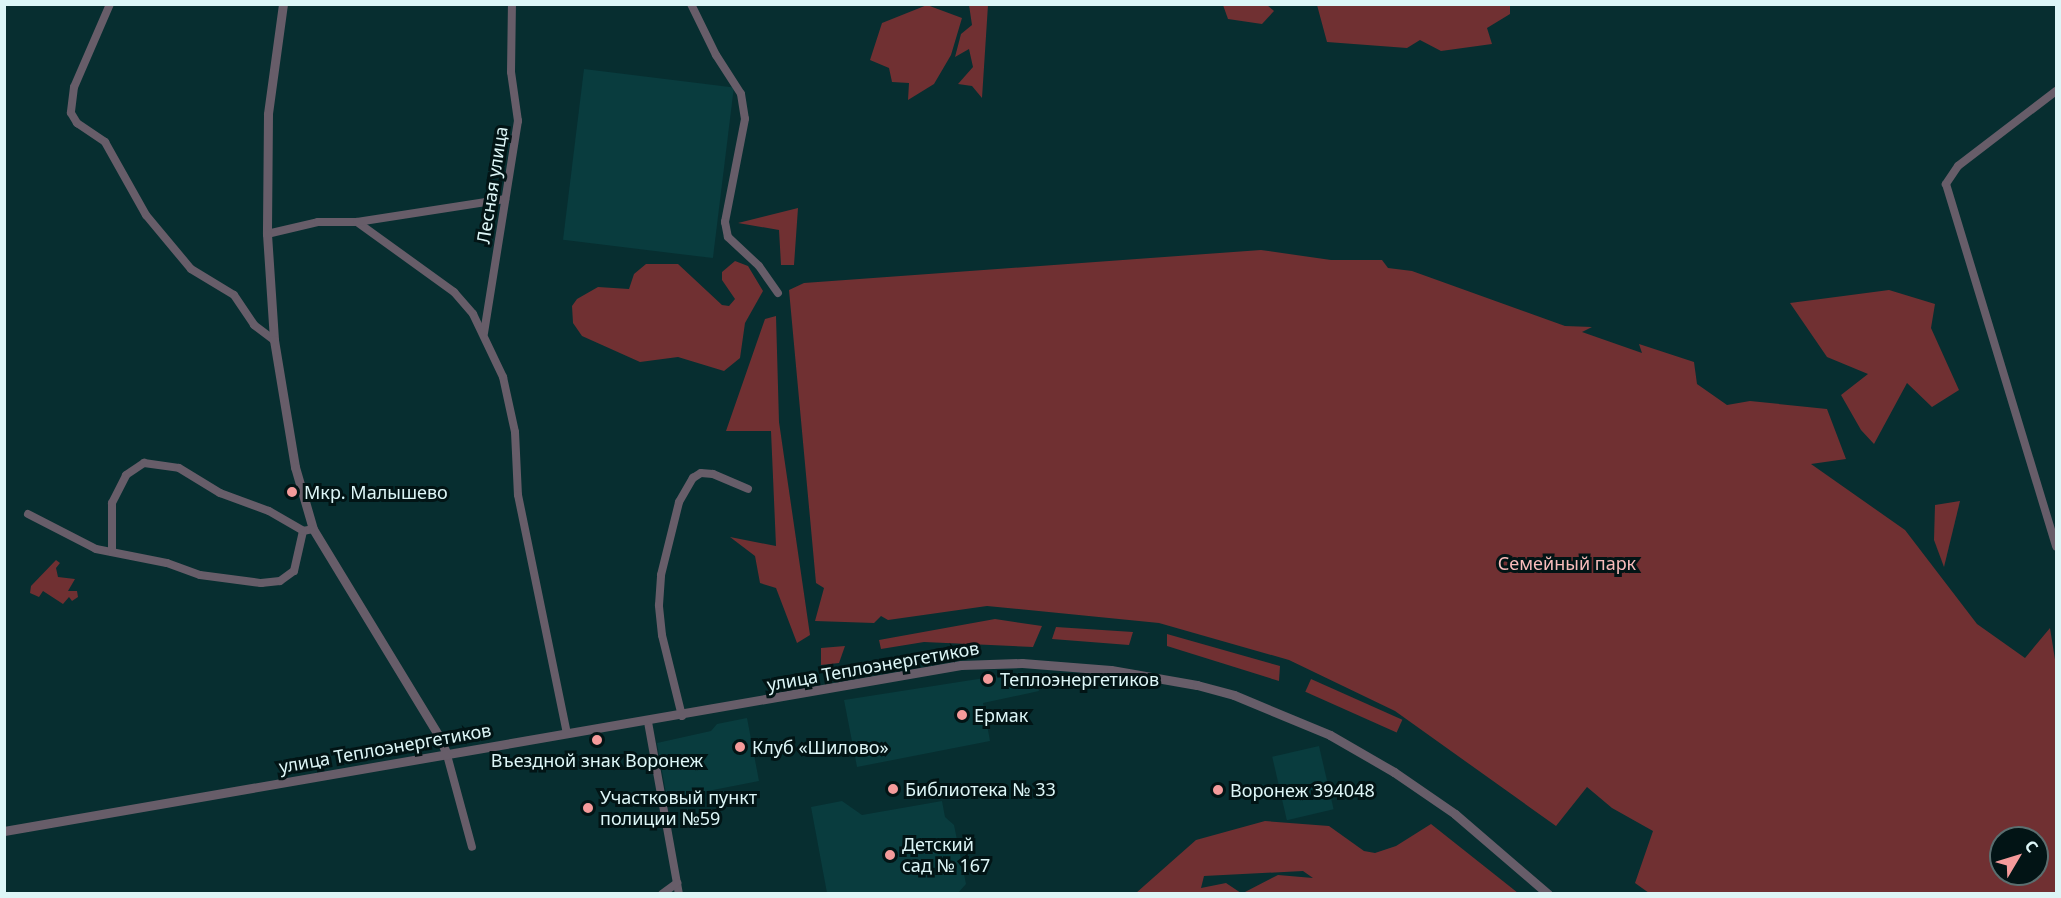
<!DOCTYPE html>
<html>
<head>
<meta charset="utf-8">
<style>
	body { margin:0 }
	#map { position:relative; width:2061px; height:898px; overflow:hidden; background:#072e30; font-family:"Noto Sans",sans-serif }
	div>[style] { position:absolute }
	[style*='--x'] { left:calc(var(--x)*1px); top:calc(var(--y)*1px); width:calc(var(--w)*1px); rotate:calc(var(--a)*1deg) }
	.built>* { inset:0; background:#093c3e; transform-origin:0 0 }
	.green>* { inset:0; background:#703032; transform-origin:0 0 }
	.minor>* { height:8px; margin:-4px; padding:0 4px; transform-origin:4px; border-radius:4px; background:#675d69 }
	.tertiary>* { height:9px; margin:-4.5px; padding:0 4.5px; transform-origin:4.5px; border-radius:4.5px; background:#675d69 }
	.dots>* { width:16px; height:16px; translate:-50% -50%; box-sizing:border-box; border:3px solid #021415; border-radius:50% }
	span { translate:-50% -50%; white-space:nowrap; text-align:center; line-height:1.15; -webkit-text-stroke:6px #021415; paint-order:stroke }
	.street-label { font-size:18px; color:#ddf6f7 }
	.poi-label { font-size:18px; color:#ddf6f7 }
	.left { translate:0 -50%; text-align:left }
	.park-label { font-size:18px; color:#f8bcbb }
	.frame { position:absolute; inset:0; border:6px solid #ddf6f7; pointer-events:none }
	.north { position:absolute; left:1989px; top:826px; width:60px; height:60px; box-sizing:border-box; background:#021415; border:2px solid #5a6e6f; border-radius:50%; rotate:52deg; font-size:16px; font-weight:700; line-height:24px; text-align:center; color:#ddf6f7 }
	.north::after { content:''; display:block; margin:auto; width:21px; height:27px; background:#f59b9b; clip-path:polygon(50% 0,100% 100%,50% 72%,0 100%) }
</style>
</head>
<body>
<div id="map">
	<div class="built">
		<div style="left:584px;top:69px;width:151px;height:172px;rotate:7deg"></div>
		<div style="clip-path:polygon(1023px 672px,1026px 682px,1037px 684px,1039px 691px,983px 703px,990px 741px,857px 767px,844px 700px)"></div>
		<div style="clip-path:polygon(747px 718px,759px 781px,667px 799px,657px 743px,711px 731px,717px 724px)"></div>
		<div style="left:1319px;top:746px;width:65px;height:48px;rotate:77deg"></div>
		<div style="clip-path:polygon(842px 801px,862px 815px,942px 801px,945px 817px,954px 825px,966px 884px,958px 893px,827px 893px,811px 807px)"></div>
	</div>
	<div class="green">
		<div style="clip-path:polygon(927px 5px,962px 18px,951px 55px,934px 84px,908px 100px,909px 83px,892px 82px,889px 68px,870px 60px,882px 23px)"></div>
		<div style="clip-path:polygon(969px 5px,988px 5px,982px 98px,972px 86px,958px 84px,973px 67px,969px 49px,955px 57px,961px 34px,972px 25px)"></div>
		<div style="clip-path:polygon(1223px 5px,1267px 5px,1274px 11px,1262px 24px,1228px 19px)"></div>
		<div style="clip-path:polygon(1510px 5px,1510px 14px,1487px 28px,1492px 44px,1441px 51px,1420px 40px,1407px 48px,1327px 42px,1317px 5px)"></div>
		<div style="clip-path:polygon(798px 208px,794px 265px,781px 265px,779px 230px,738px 223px)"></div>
		<div style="clip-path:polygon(evenodd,1261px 250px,1331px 260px,1382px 260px,1388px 268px,1412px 271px,1565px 326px,1592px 327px,1582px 332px,1642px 353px,1639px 344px,1694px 362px,1697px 384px,1727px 405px,1750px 401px,1827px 409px,1846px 459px,1811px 464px,1905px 530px,1977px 624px,2025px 658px,2050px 628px,2056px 666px,2056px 893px,1649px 893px,1635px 883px,1653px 831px,1612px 808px,1587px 787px,1556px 826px,1395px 711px,1289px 660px,1159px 623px,987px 606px,888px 620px,881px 616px,874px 623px,815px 621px,824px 588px,816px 583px,789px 290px,804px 283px,1261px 250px,2001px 838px,2037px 838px,2037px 874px,2001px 874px,2001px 838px)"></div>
		<div style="clip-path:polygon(735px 261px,748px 266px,763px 291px,745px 323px,740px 358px,724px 371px,678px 357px,640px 362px,582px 336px,573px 323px,572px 306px,577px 299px,598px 287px,629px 289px,634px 274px,646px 264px,678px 264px,722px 305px,729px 306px,735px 299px,722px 280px,722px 272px)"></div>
		<div style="clip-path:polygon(1889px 290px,1935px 304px,1931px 328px,1959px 390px,1932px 407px,1907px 383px,1874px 444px,1861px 430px,1841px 395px,1868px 374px,1827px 357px,1790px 303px)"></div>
		<div style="clip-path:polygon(776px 316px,779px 422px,810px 635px,797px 643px,776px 588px,760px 583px,755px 556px,730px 537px,776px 546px,771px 431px,726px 431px,765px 319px)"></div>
		<div style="clip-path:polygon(1960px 501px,1944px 567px,1934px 540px,1935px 505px)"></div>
		<div style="clip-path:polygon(56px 560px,60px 563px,56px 568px,58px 577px,75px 579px,68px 591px,77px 591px,78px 597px,72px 601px,69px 597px,63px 604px,43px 591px,39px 597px,30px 593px,31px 586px)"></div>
		<div style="clip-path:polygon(995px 619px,1042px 626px,1033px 647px,924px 642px,881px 649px,879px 640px)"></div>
		<div style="clip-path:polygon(1056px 627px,1133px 632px,1129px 645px,1052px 639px)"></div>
		<div style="clip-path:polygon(1167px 634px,1280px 666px,1279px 681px,1167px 646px)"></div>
		<div style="clip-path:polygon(845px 646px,839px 663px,821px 665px,821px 648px)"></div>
		<div style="left:1311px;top:679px;width:100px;height:14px;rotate:24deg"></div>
		<div style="clip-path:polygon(1265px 821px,1329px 826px,1364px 851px,1375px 853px,1396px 846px,1431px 824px,1518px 893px,1243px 893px,1278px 875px,1313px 878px,1303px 871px,1204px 876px,1201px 888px,1226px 883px,1241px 893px,1136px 893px,1196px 840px)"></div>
	</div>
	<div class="minor">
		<div style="--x:110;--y:4;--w:90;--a:113.4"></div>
		<div style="--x:74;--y:87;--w:26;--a:97"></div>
		<div style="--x:71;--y:113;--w:12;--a:59"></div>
		<div style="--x:77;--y:123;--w:34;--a:34"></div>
		<div style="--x:105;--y:142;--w:84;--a:60.7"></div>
		<div style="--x:146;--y:215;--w:70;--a:50.2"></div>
		<div style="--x:191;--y:269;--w:50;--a:31.2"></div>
		<div style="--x:234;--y:295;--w:36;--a:56"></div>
		<div style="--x:254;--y:325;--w:25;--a:37"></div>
		<div style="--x:691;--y:4;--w:57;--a:63.9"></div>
		<div style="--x:716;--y:55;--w:46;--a:57.3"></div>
		<div style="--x:741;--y:94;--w:25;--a:81"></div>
		<div style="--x:745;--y:119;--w:105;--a:101"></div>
		<div style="--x:725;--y:222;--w:15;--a:79"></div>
		<div style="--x:728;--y:237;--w:42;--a:43.1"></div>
		<div style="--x:759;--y:266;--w:33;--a:55"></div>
		<div style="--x:2056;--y:91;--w:123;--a:142.6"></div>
		<div style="--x:1958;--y:166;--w:22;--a:124"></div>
		<div style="--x:1946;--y:184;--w:379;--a:73.1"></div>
		<div style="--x:357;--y:222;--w:120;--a:35.8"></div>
		<div style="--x:454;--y:292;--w:29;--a:49"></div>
		<div style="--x:473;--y:314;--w:70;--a:64.5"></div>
		<div style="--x:503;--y:377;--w:56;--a:77.7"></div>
		<div style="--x:515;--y:432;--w:63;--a:87.3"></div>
		<div style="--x:518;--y:495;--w:243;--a:78.4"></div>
		<div style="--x:267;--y:234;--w:52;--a:-13.2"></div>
		<div style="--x:318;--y:222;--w:39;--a:0"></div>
		<div style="--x:357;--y:222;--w:150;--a:-8.8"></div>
		<div style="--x:484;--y:333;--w:215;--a:-80.9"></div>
		<div style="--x:518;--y:121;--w:49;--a:-98.1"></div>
		<div style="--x:511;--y:72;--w:68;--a:-89.2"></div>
		<div style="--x:28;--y:514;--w:76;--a:27.2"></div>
		<div style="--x:96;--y:549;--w:72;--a:11.2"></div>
		<div style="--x:167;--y:563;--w:35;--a:20"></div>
		<div style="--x:200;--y:575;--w:62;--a:7.5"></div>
		<div style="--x:261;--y:583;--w:19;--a:-6"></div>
		<div style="--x:280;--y:581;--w:17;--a:-36"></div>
		<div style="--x:294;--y:571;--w:41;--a:-77.3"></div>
		<div style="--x:303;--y:531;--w:10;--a:-11"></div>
		<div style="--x:112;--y:552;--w:49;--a:-90"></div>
		<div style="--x:112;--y:503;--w:31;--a:-63"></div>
		<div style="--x:126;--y:475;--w:22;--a:-34"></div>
		<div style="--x:144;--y:463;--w:35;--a:8"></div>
		<div style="--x:179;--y:468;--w:48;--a:31.4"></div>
		<div style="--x:220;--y:493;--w:52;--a:20.2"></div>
		<div style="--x:269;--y:511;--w:39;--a:30"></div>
		<div style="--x:682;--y:716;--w:83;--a:-103.9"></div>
		<div style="--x:662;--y:635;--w:30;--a:-96"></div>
		<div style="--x:659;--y:605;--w:30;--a:-86"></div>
		<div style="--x:661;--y:575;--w:75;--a:-76.1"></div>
		<div style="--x:679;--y:502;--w:28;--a:-60"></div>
		<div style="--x:693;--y:478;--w:9;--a:-32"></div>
		<div style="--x:701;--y:473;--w:12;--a:5"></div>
		<div style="--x:713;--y:474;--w:38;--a:23"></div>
		<div style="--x:648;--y:722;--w:175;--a:79.8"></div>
		<div style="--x:447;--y:755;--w:95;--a:74.8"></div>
		<div style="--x:662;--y:894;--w:19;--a:-36"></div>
	</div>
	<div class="tertiary">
		<div style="--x:283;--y:4;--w:111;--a:97.8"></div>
		<div style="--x:268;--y:114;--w:120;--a:90.5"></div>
		<div style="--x:267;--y:234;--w:106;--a:86.2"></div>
		<div style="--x:274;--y:340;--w:129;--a:80.6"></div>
		<div style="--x:295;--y:467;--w:65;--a:73.8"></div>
		<div style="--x:313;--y:529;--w:242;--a:58.7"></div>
		<div style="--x:439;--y:736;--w:21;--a:67"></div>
		<div style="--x:4;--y:831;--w:971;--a:-9.84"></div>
		<div style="--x:961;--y:665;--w:61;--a:-1.9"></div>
		<div style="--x:1022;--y:663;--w:89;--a:4.5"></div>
		<div style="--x:1111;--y:670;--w:87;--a:9.9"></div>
		<div style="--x:1197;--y:685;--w:38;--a:15"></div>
		<div style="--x:1234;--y:695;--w:104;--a:22.6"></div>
		<div style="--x:1330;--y:735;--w:74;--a:30"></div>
		<div style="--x:1394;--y:772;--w:74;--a:34.5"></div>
		<div style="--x:1455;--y:814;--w:123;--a:40.7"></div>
	</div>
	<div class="dots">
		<div style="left:292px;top:492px;background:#f59b9b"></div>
		<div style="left:988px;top:679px;background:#f59b9b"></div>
		<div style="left:962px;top:715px;background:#f59b9b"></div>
		<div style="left:597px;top:740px;background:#f59b9b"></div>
		<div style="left:740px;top:747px;background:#f59b9b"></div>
		<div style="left:893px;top:789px;background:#f59b9b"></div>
		<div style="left:1218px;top:790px;background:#f59b9b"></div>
		<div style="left:588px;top:808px;background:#f59b9b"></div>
		<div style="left:890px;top:855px;background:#f59b9b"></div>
	</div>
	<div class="street-label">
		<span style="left:492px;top:185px;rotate:-81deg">Лесная улица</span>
		<span style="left:873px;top:666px;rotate:-10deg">улица Теплоэнергетиков</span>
		<span style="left:385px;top:748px;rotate:-10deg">улица Теплоэнергетиков</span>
	</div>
	<div class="poi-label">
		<span class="left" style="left:304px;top:492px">Мкр. Малышево</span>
		<span class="left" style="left:1000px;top:679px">Теплоэнергетиков</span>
		<span class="left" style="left:974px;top:715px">Ермак</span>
		<span class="left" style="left:752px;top:747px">Клуб «Шилово»</span>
		<span style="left:597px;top:760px">Въездной знак Воронеж</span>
		<span class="left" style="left:905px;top:789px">Библиотека № 33</span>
		<span class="left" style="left:1230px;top:790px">Воронеж 394048</span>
		<span class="left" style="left:600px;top:808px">Участковый пункт<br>полиции №59</span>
		<span class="left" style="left:902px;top:855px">Детский<br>сад № 167</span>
	</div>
	<div class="park-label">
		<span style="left:1567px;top:563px">Семейный парк</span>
	</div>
	<div class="frame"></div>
	<div class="north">С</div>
</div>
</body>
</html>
